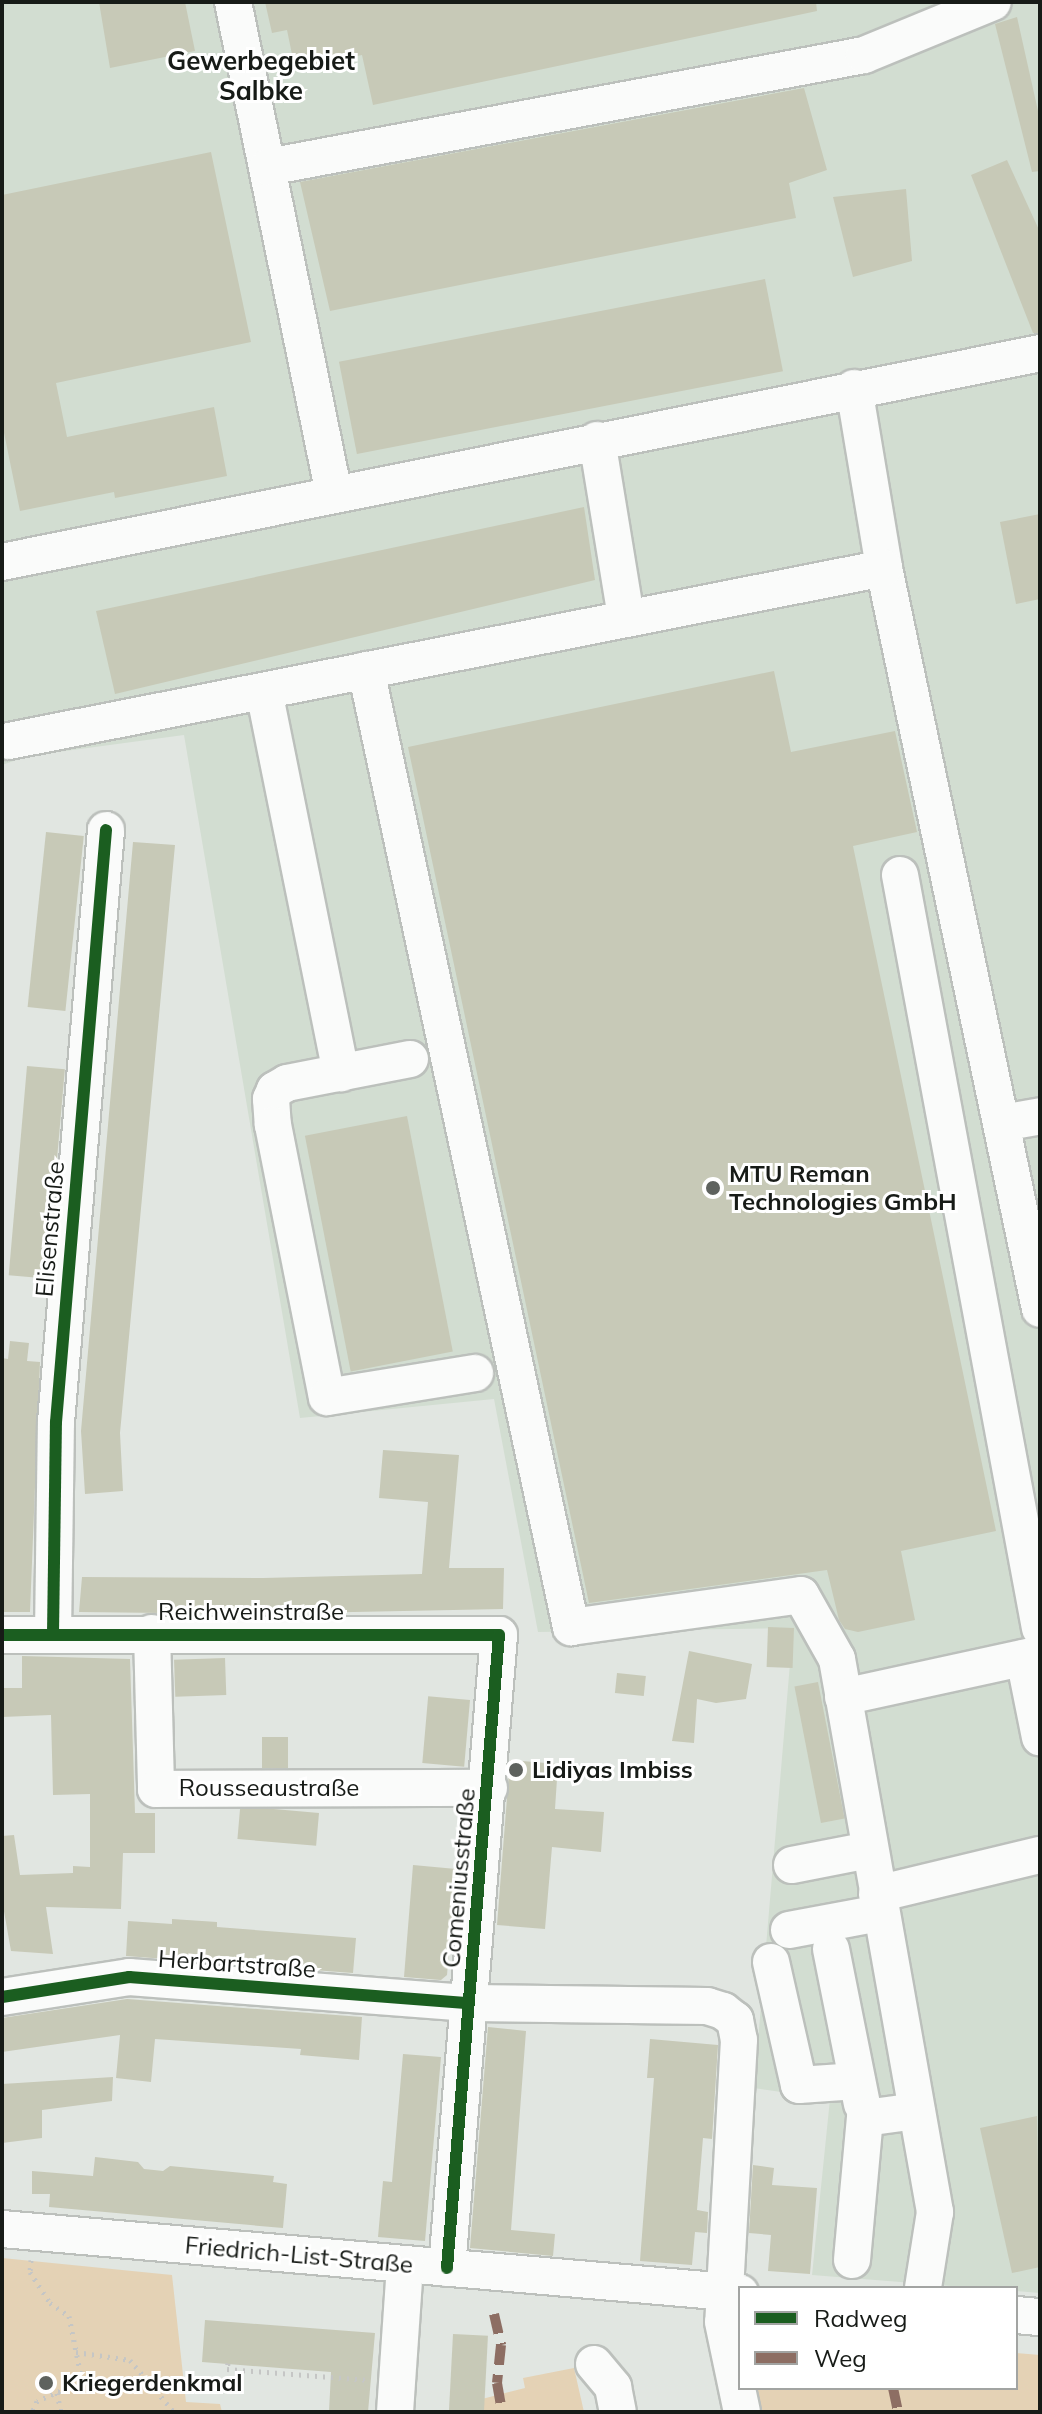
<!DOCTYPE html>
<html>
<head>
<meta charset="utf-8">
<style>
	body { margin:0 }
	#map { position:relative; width:1042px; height:2414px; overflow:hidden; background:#e1e6e1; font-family:Mulish,sans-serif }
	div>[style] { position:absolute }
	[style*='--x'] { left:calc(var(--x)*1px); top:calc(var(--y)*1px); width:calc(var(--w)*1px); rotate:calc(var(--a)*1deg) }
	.built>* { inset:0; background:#d2ddd1 }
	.green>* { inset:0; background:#e4d2b5 }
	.building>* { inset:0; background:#c7c9b7; transform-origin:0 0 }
	.path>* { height:5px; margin-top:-2.5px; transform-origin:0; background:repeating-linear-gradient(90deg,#c5c6c5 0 2px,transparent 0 8px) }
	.roads { filter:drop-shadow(2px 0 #bcc0bc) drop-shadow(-2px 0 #bcc0bc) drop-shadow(0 2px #bcc0bc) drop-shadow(0 -2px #bcc0bc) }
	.minor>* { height:36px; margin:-18px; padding:0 18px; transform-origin:18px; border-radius:18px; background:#fafbfa }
	.quiet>* { height:10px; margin-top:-5px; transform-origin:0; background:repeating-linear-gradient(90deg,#8d6e63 0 20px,transparent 0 30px) }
	.cycleway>* { height:12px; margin:-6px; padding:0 6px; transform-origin:6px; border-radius:6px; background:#1b5e20 }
	.dots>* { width:22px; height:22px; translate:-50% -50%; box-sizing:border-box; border:4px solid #fff; border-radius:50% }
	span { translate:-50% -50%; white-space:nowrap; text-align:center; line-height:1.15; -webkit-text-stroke:6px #fff; paint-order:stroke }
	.poi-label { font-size:24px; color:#171b17; font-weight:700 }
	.left { translate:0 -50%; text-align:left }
	.street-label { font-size:24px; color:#171b17 }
	.neighbourhood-label { font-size:26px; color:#171b17; font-weight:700 }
	.frame { position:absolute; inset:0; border:4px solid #171b17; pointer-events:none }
	.legend { position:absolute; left:738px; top:2286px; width:280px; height:104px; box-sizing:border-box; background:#fff; border:2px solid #a2a4a2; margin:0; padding:10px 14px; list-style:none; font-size:24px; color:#171b17 }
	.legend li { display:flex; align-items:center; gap:16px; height:40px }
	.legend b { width:40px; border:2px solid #a2a4a2 }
</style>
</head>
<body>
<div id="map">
	<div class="built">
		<div style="clip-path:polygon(2px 2px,1040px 2px,1040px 2293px,812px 2275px,830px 2099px,754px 2088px,793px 1628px,538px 1632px,494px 1399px,300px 1418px,184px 735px,28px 756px,2px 765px)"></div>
	</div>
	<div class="green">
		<div style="clip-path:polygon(2px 2258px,172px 2275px,186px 2402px,220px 2404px,222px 2412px,2px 2412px)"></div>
		<div style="clip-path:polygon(1016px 2353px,1040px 2355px,1040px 2412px,759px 2412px,754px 2388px,1016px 2388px)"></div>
		<div style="clip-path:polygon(574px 2368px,584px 2412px,481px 2412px,482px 2399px,525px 2388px,523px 2378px)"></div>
	</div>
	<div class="building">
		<div style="clip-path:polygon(99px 2px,185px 2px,195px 51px,110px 68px)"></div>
		<div style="clip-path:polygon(265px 2px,816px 2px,817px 11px,373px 105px,362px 55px,295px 69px,287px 30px,272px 33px)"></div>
		<div style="clip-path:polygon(1017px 17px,1040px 120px,1040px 171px,1032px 172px,995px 24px)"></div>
		<div style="clip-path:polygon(804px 88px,827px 170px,789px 183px,796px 218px,330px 311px,300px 182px)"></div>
		<div style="clip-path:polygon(211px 152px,251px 342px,56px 383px,67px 437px,214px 407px,227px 476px,115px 498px,114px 492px,20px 511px,2px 423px,2px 195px)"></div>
		<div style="clip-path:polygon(1007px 160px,1040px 232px,1040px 333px,1033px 333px,971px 175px)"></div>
		<div style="clip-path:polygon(906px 189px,912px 261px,853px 277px,833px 197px)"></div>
		<div style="left:765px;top:279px;width:94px;height:434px;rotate:79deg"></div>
		<div style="clip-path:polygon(584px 507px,595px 580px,115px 694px,96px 611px)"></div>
		<div style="clip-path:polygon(1040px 514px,1040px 599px,1016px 604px,1000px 522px)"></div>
		<div style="clip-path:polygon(774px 671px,791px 752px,895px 731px,917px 832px,853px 846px,996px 1531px,901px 1551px,915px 1620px,858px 1632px,845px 1629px,839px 1620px,827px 1570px,589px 1603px,408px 747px)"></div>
		<div style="left:46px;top:832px;width:38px;height:176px;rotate:6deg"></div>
		<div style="clip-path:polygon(133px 842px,175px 845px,120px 1433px,123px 1491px,85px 1494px,81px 1431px)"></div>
		<div style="left:27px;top:1066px;width:38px;height:210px;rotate:5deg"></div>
		<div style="left:407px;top:1116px;width:240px;height:104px;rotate:79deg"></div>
		<div style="clip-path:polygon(10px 1341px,29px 1343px,27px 1361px,40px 1362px,30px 1612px,2px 1612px,2px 1358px,8px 1359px)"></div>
		<div style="clip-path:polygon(383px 1450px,459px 1455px,449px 1568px,504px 1568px,503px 1609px,251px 1614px,79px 1612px,82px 1577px,263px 1578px,422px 1574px,428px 1502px,379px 1498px)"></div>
		<div style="left:768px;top:1627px;width:26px;height:40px;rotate:2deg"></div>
		<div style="clip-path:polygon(689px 1651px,752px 1664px,746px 1699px,716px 1703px,697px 1699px,694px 1743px,672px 1741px)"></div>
		<div style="clip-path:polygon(22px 1656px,130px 1659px,135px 1813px,155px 1813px,155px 1853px,123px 1853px,121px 1909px,46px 1907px,53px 1954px,11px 1951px,2px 1900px,2px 1836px,14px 1835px,20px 1875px,73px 1873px,73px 1866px,90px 1867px,90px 1794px,53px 1795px,51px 1715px,2px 1717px,2px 1688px,22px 1688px)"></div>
		<div style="left:225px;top:1658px;width:37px;height:51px;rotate:88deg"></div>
		<div style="left:617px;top:1673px;width:29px;height:20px;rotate:6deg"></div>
		<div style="left:818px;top:1682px;width:139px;height:24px;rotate:79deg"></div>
		<div style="left:470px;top:1700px;width:67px;height:42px;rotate:95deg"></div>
		<div style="left:262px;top:1737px;width:26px;height:31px"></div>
		<div style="clip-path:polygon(510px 1760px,558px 1764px,555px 1809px,604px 1812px,601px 1852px,552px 1847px,545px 1929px,497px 1925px)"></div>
		<div style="left:319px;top:1813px;width:33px;height:79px;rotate:95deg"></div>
		<div style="clip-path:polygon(413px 1865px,456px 1869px,447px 1975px,441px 1980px,404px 1977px)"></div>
		<div style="clip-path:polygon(172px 1919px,217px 1922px,217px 1927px,356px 1938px,353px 1973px,126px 1956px,128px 1921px,172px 1924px)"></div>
		<div style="clip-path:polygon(127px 1999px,362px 2017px,359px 2060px,300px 2055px,301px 2049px,155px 2039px,151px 2082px,116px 2078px,120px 2035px,2px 2052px,2px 2018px)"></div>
		<div style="clip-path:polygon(488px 2027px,526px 2031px,511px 2230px,555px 2234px,553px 2256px,470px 2248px)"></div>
		<div style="clip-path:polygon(650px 2039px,718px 2045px,712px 2139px,703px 2138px,697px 2210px,708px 2212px,707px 2233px,695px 2232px,692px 2265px,640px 2261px,654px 2078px,647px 2078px)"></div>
		<div style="clip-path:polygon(403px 2054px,441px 2057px,425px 2241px,378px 2237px,383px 2181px,392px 2182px)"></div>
		<div style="clip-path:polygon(113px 2077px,112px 2101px,42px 2110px,42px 2138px,2px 2143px,2px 2084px)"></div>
		<div style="clip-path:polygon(1037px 2116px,1040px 2267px,1012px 2273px,980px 2128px)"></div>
		<div style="clip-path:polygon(95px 2157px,138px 2162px,144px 2169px,154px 2170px,163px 2171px,170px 2166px,274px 2176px,273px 2182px,287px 2184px,283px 2228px,49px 2207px,50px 2194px,32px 2194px,32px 2171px,93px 2176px)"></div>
		<div style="clip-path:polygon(753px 2165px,774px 2168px,772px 2185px,817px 2188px,810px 2274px,768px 2271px,771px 2235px,749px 2233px)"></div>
		<div style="clip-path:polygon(205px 2320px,375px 2333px,368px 2412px,329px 2412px,331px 2372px,202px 2362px)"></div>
		<div style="left:453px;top:2334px;width:35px;height:78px;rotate:3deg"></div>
	</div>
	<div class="path">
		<div style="--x:31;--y:2260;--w:12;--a:95"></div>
		<div style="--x:30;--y:2272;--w:37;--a:57"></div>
		<div style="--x:50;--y:2303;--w:23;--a:34"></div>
		<div style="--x:69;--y:2316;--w:66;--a:78.7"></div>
		<div style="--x:82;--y:2381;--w:49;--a:156"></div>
		<div style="--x:37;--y:2401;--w:12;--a:114"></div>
		<div style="--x:76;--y:2352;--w:55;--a:8.4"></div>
		<div style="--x:130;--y:2360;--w:68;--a:49.8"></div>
		<div style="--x:228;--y:2363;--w:6;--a:99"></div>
		<div style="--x:227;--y:2369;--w:142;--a:4.4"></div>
		<div style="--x:57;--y:2393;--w:19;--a:78"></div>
	</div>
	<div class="roads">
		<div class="minor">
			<div style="--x:233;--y:2;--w:502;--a:78.4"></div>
			<div style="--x:268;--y:167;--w:606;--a:-10.64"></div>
			<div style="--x:864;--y:55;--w:139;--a:-22.3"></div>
			<div style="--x:854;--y:388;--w:182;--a:80.5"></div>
			<div style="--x:884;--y:568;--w:757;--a:78.11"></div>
			<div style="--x:597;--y:440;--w:180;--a:80.7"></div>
			<div style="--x:2;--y:562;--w:1059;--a:-11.38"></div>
			<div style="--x:366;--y:670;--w:979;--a:77.91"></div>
			<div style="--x:571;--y:1627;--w:232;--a:-7.9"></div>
			<div style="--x:801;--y:1595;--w:73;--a:60.6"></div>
			<div style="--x:837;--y:1659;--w:562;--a:79.95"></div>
			<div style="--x:935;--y:2212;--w:77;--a:99"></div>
			<div style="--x:264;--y:691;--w:390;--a:78.6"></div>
			<div style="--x:9;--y:741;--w:892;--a:-11.18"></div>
			<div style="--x:900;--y:875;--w:766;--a:79.47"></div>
			<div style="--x:410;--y:1059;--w:125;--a:169"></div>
			<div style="--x:287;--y:1083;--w:14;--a:150"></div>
			<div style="--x:275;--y:1090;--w:10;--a:114"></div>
			<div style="--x:271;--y:1099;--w:26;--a:86"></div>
			<div style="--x:273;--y:1125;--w:277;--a:78.8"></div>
			<div style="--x:327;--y:1397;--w:150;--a:-9.2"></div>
			<div style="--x:1002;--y:1123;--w:39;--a:-10"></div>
			<div style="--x:152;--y:1633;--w:156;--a:88.5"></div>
			<div style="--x:156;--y:1789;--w:333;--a:-0.2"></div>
			<div style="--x:53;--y:1634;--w:212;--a:-89.2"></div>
			<div style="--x:56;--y:1422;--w:594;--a:-85.17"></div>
			<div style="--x:2;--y:1635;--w:497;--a:0"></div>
			<div style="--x:499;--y:1635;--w:635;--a:94.7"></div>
			<div style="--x:1024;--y:1658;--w:81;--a:78.6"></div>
			<div style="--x:843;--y:1697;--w:202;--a:-12.3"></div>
			<div style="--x:792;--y:1865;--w:78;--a:-11"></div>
			<div style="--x:877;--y:1894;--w:168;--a:-13.5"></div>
			<div style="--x:789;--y:1930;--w:93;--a:-10.6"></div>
			<div style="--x:831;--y:1949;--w:158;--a:78.7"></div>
			<div style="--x:771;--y:1962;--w:126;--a:77.2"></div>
			<div style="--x:799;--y:2085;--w:58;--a:-3.9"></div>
			<div style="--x:2;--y:1997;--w:129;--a:-8.9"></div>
			<div style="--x:129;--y:1977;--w:341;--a:4.4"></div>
			<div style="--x:469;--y:2003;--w:238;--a:0.7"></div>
			<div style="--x:707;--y:2006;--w:17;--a:17"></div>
			<div style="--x:723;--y:2011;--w:15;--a:37"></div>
			<div style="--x:735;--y:2020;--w:20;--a:79"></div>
			<div style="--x:739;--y:2040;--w:282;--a:93.2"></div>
			<div style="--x:723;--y:2322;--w:92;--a:78.1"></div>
			<div style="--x:2;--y:2229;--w:741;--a:4.96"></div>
			<div style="--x:852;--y:2260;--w:143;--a:-84.8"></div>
			<div style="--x:865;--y:2118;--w:52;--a:-7.7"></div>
			<div style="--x:1016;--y:2315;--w:24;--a:5"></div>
			<div style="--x:594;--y:2364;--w:30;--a:50"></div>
			<div style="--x:613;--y:2387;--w:25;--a:79"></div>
			<div style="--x:395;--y:2412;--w:148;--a:-86.1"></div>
		</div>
	</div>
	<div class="quiet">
		<div style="--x:494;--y:2314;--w:32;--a:77"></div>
		<div style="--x:501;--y:2345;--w:38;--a:96"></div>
		<div style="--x:497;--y:2383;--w:29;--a:80"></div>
		<div style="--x:893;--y:2388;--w:25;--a:78"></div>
	</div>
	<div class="cycleway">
		<div style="--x:53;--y:1634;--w:212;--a:-89.2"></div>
		<div style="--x:56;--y:1422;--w:594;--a:-85.17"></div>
		<div style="--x:2;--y:1635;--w:497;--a:0"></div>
		<div style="--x:499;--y:1635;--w:635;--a:94.7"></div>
		<div style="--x:2;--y:1997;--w:129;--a:-8.9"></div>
		<div style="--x:129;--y:1977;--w:341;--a:4.4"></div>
	</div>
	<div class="dots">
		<div style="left:713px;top:1188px;background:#5e625e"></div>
		<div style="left:516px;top:1770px;background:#5e625e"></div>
		<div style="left:46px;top:2383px;background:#5e625e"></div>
	</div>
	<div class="poi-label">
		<span class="left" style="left:729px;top:1188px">MTU Reman<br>Technologies GmbH</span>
		<span class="left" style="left:532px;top:1770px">Lidiyas Imbiss</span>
		<span class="left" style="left:62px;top:2383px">Kriegerdenkmal</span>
	</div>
	<div class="street-label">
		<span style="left:50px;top:1229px;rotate:-85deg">Elisenstraße</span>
		<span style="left:251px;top:1612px">Reichweinstraße</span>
		<span style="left:269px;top:1788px">Rousseaustraße</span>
		<span style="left:459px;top:1878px;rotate:-85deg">Comeniusstraße</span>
		<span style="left:237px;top:1964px;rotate:4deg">Herbartstraße</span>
		<span style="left:299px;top:2255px;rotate:5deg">Friedrich-List-Straße</span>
	</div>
	<div class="neighbourhood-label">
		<span style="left:261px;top:76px">Gewerbegebiet<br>Salbke</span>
	</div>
	<div class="frame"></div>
	<ul class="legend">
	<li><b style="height:10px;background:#1b5e20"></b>Radweg</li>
	<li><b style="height:10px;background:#8d6e63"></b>Weg</li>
	</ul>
</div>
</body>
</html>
